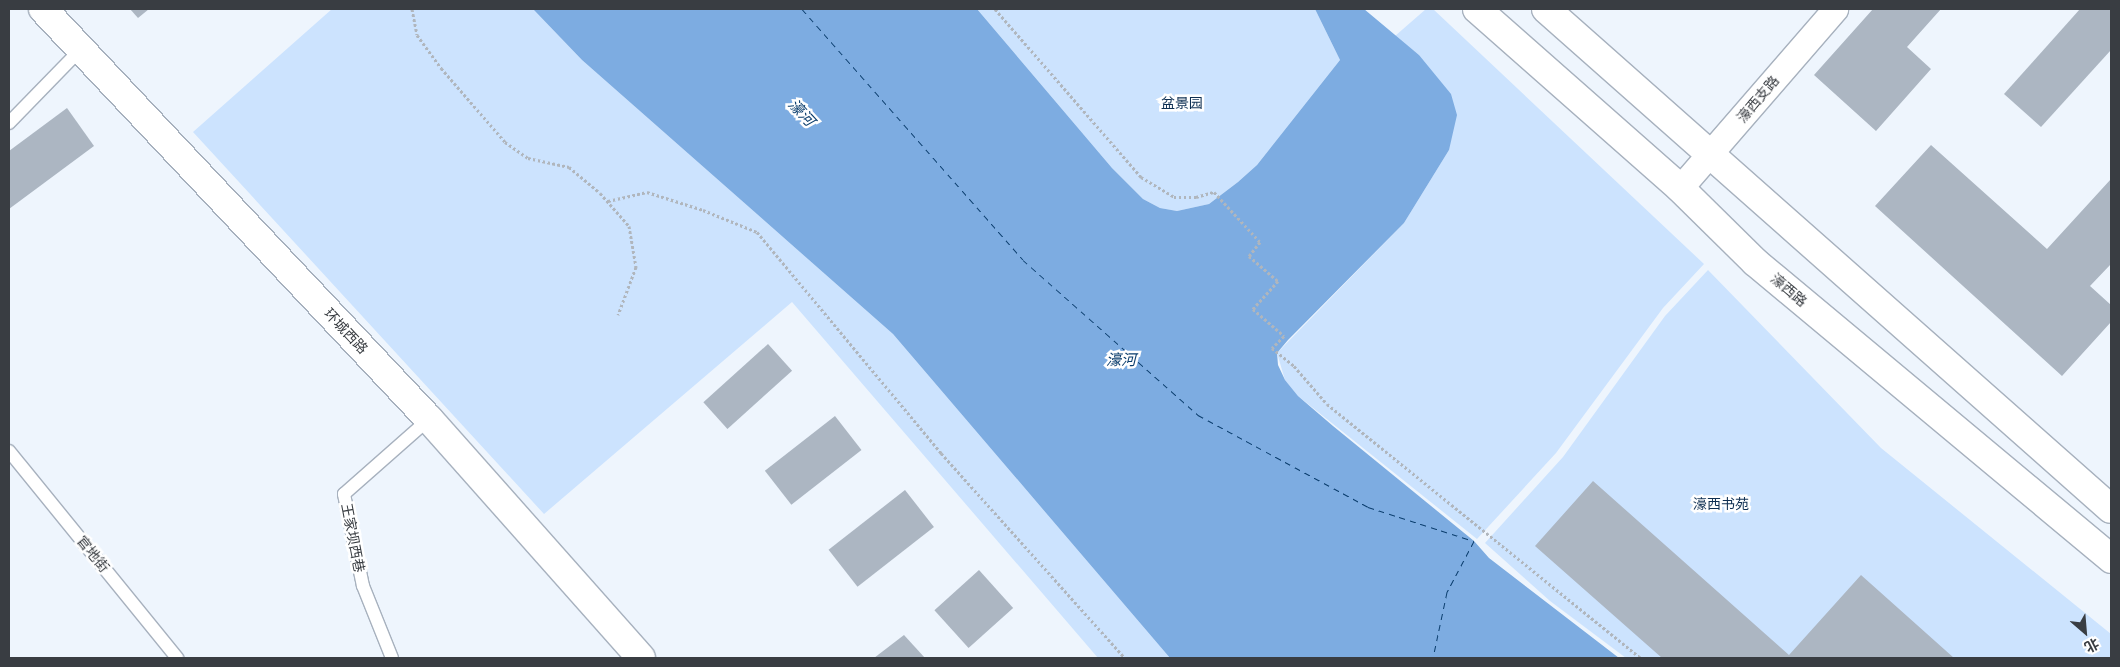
<!DOCTYPE html>
<html>
<head>
<meta charset="utf-8">
<style>
	body { margin:0 }
	#map { position:relative; width:2120px; height:667px; overflow:hidden; background:#eef5fd; font-family:Jost,"Noto Sans SC",sans-serif }
	div>[style] { position:absolute }
	[style*='--x'] { left:calc(var(--x)*1px); top:calc(var(--y)*1px); width:calc(var(--w)*1px); rotate:calc(var(--a)*1deg) }
	.green>* { inset:0; background:#cce3fe }
	.water>* { inset:0; background:#7dace1 }
	.ferry>* { height:1px; margin-top:-0.5px; transform-origin:0; background:repeating-linear-gradient(90deg,#093c6c 0 6px,transparent 0 11px) }
	.building>* { inset:0; background:#acb6c2; transform-origin:0 0 }
	.path>* { height:3px; margin-top:-1.5px; transform-origin:0; background:repeating-linear-gradient(90deg,#b0b6bd 0 2.5px,transparent 0 5px) }
	.roads { filter:drop-shadow(1px 0 #a7b1be) drop-shadow(-1px 0 #a7b1be) drop-shadow(0 1px #a7b1be) drop-shadow(0 -1px #a7b1be) }
	.lane>* { height:12px; margin:-6px; padding:0 6px; transform-origin:6px; border-radius:6px; background:#fff }
	.street>* { height:25px; margin:-12.5px; padding:0 12.5px; transform-origin:12.5px; border-radius:12.5px; background:#fff }
	.secondary>* { height:28px; margin:-14px; padding:0 14px; transform-origin:14px; border-radius:14px; background:#fff }
	.primary>* { height:28px; margin:-14px; padding:0 14px; transform-origin:14px; border-radius:14px; background:#fff }
	span { translate:-50% -50%; white-space:nowrap; text-align:center; line-height:1.15; -webkit-text-stroke:5px #fff; paint-order:stroke }
	.street-label { font-size:14px; color:#393d42 }
	.park-label { font-size:14px; color:#0e2f52 }
	.water-label { font-size:15px; color:#093c6c; font-style:italic }
	.frame { position:absolute; inset:0; border:10px solid #393d42; pointer-events:none }
	.north { position:absolute; left:2060px; top:607px; width:50px; height:50px; -webkit-text-stroke:4px #fff; paint-order:stroke; rotate:153deg; font-size:14px; font-weight:700; line-height:20px; text-align:center; color:#393d42 }
	.north::after { content:''; display:block; margin:auto; width:18px; height:22px; background:#393d42; clip-path:polygon(50% 0,100% 100%,50% 72%,0 100%) }
</style>
</head>
<body>
<div id="map">
	<div class="green">
		<div style="clip-path:polygon(332px 9px,533px 9px,582px 60px,893px 334px,1170px 658px,1098px 658px,792px 302px,544px 514px,193px 132px)"></div>
		<div style="clip-path:polygon(977px 9px,1315px 9px,1340px 60px,1257px 165px,1238px 182px,1209px 204px,1177px 211px,1160px 208px,1143px 199px,1112px 168px)"></div>
		<div style="clip-path:polygon(1426px 9px,1433px 9px,1704px 264px,1663px 308px,1556px 453px,1477px 539px,1298px 396px,1285px 380px,1277px 353px,1404px 223px,1449px 150px,1419px 55px,1395px 36px)"></div>
		<div style="clip-path:polygon(1708px 270px,1881px 448px,2111px 634px,2111px 658px,1626px 658px,1550px 601px,1485px 543px,1563px 457px,1665px 316px)"></div>
	</div>
	<div class="water">
		<div style="clip-path:polygon(533px 9px,977px 9px,1112px 168px,1143px 199px,1160px 208px,1177px 211px,1209px 204px,1238px 182px,1257px 165px,1340px 60px,1315px 9px,1364px 9px,1419px 55px,1451px 94px,1457px 115px,1449px 150px,1404px 223px,1288px 340px,1277px 353px,1278px 365px,1285px 380px,1298px 396px,1333px 426px,1474px 541px,1489px 558px,1619px 658px,1170px 658px,893px 334px,582px 60px)"></div>
	</div>
	<div class="ferry">
		<div style="--x:802;--y:9;--w:334;--a:48.6"></div>
		<div style="--x:1023;--y:260;--w:234;--a:41.5"></div>
		<div style="--x:1198;--y:415;--w:193;--a:28.4"></div>
		<div style="--x:1368;--y:507;--w:111;--a:17.8"></div>
		<div style="--x:1474;--y:541;--w:58;--a:117.9"></div>
		<div style="--x:1447;--y:592;--w:67;--a:102"></div>
	</div>
	<div class="building">
		<div style="clip-path:polygon(130px 9px,149px 9px,138px 18px)"></div>
		<div style="clip-path:polygon(1873px 9px,1941px 9px,1907px 47px,1931px 69px,1876px 131px,1814px 75px)"></div>
		<div style="clip-path:polygon(2080px 9px,2111px 9px,2111px 50px,2041px 127px,2004px 94px)"></div>
		<div style="clip-path:polygon(67px 108px,94px 146px,9px 209px,9px 151px)"></div>
		<div style="clip-path:polygon(1931px 145px,2047px 249px,2111px 179px,2111px 264px,2090px 286px,2111px 305px,2111px 322px,2062px 376px,1875px 206px)"></div>
		<div style="left:768px;top:344px;width:36px;height:87px;rotate:48deg"></div>
		<div style="left:835px;top:416px;width:43px;height:89px;rotate:52deg"></div>
		<div style="clip-path:polygon(1593px 481px,1789px 655px,1861px 575px,1954px 658px,1662px 658px,1535px 546px)"></div>
		<div style="left:905px;top:490px;width:47px;height:97px;rotate:52deg"></div>
		<div style="left:979px;top:570px;width:51px;height:60px;rotate:48deg"></div>
		<div style="clip-path:polygon(904px 635px,925px 658px,874px 658px)"></div>
	</div>
	<div class="path">
		<div style="--x:412;--y:9;--w:26;--a:79"></div>
		<div style="--x:417;--y:35;--w:41;--a:54"></div>
		<div style="--x:441;--y:68;--w:98;--a:49.1"></div>
		<div style="--x:505;--y:142;--w:28;--a:35"></div>
		<div style="--x:528;--y:158;--w:42;--a:12.4"></div>
		<div style="--x:569;--y:167;--w:40;--a:40"></div>
		<div style="--x:600;--y:193;--w:44;--a:48.7"></div>
		<div style="--x:629;--y:226;--w:42;--a:80.3"></div>
		<div style="--x:636;--y:267;--w:51;--a:110.6"></div>
		<div style="--x:995;--y:9;--w:223;--a:49"></div>
		<div style="--x:1141;--y:177;--w:39;--a:31"></div>
		<div style="--x:1174;--y:197;--w:22;--a:0"></div>
		<div style="--x:1196;--y:197;--w:19;--a:-16"></div>
		<div style="--x:1214;--y:192;--w:68;--a:47.4"></div>
		<div style="--x:1260;--y:242;--w:18;--a:128"></div>
		<div style="--x:1249;--y:256;--w:38;--a:41"></div>
		<div style="--x:1278;--y:281;--w:38;--a:132"></div>
		<div style="--x:1253;--y:309;--w:41;--a:41.1"></div>
		<div style="--x:1284;--y:336;--w:17;--a:135"></div>
		<div style="--x:1272;--y:348;--w:28;--a:39"></div>
		<div style="--x:1294;--y:366;--w:50;--a:49"></div>
		<div style="--x:1327;--y:404;--w:404;--a:39"></div>
		<div style="--x:608;--y:201;--w:40;--a:-13"></div>
		<div style="--x:647;--y:192;--w:59;--a:17.8"></div>
		<div style="--x:703;--y:210;--w:58;--a:22.2"></div>
		<div style="--x:757;--y:232;--w:288;--a:50.2"></div>
		<div style="--x:941;--y:453;--w:275;--a:48.1"></div>
	</div>
	<div class="roads">
		<div class="lane">
			<div style="--x:9;--y:123;--w:103;--a:-45.8"></div>
			<div style="--x:9;--y:451;--w:267;--a:50.9"></div>
			<div style="--x:392;--y:658;--w:78;--a:-111.9"></div>
			<div style="--x:363;--y:586;--w:94;--a:-101.7"></div>
			<div style="--x:344;--y:494;--w:113;--a:-41.4"></div>
		</div>
		<div class="street">
			<div style="--x:1680;--y:188;--w:237;--a:-49.1"></div>
		</div>
		<div class="secondary">
			<div style="--x:43;--y:9;--w:563;--a:46.73"></div>
			<div style="--x:429;--y:419;--w:319;--a:48.4"></div>
		</div>
		<div class="primary">
			<div style="--x:1477;--y:9;--w:271;--a:41.4"></div>
			<div style="--x:1680;--y:188;--w:105;--a:44.6"></div>
			<div style="--x:1755;--y:262;--w:464;--a:39.8"></div>
			<div style="--x:1546;--y:9;--w:754;--a:41.51"></div>
		</div>
	</div>
	<div class="street-label">
		<span style="left:1758px;top:99px;rotate:-50deg">濠西支路</span>
		<span style="left:1789px;top:290px;rotate:40deg">濠西路</span>
		<span style="left:346px;top:331px;rotate:47deg">环城西路</span>
		<span style="left:353px;top:538px;rotate:79deg">王家坝西巷</span>
		<span style="left:93px;top:554px;rotate:51deg">官地街</span>
	</div>
	<div class="park-label">
		<span style="left:1182px;top:103px">盆景园</span>
		<span style="left:1721px;top:504px">濠西书苑</span>
	</div>
	<div class="water-label">
		<span style="left:801px;top:113px;rotate:47deg">濠河</span>
		<span style="left:1121px;top:361px">濠河</span>
	</div>
	<div class="frame"></div>
	<div class="north">北</div>
</div>
</body>
</html>
